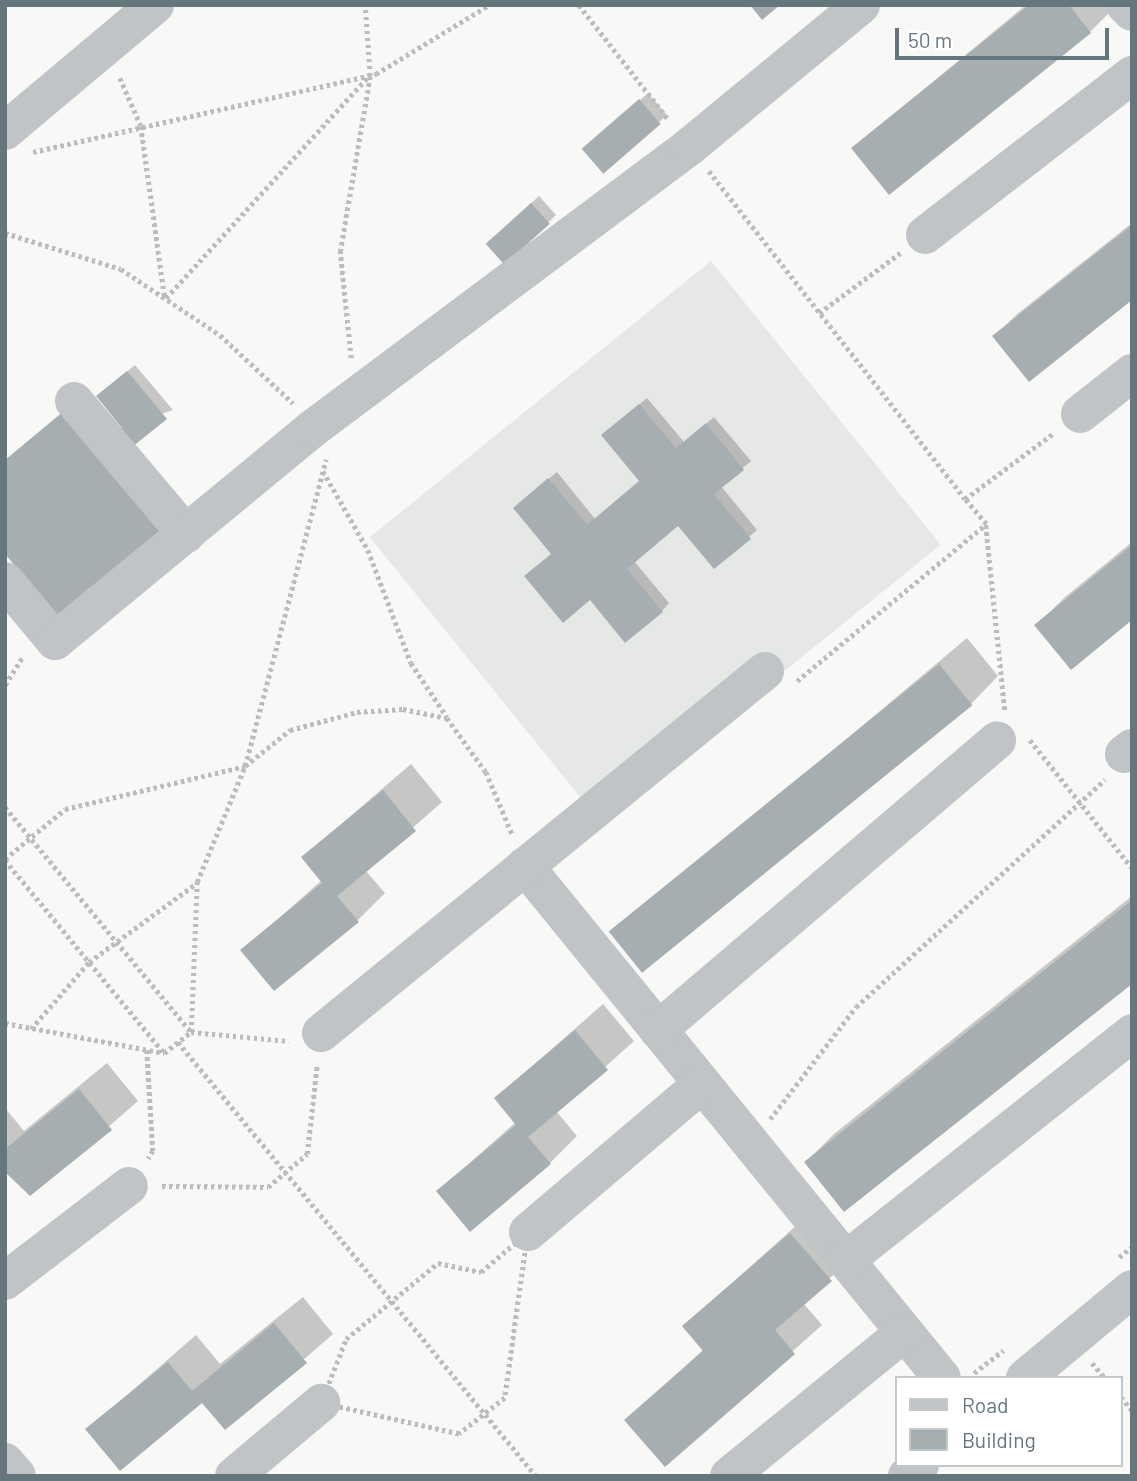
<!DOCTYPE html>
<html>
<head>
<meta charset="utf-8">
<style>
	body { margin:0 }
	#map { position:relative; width:1137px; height:1481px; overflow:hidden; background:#f8f8f6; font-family:Barlow,sans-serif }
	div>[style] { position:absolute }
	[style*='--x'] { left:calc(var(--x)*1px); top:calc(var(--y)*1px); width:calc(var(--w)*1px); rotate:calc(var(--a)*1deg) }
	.built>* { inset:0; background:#e6e8e6; transform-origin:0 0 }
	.shadow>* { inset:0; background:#0003 }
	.building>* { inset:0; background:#a6aeb2; transform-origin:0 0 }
	.path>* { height:4.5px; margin-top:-2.25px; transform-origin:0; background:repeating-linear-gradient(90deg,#babdbf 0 3.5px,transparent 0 7px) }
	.minor>* { height:38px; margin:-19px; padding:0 19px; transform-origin:19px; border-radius:19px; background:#c0c4c7 }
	span { translate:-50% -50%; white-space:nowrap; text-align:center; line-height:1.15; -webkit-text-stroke:7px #fff; paint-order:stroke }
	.frame { position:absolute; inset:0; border:7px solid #66767d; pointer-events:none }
	.legend { position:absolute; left:895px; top:1376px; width:228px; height:91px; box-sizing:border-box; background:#fff; border:2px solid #c2c8cb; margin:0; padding:9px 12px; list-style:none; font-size:21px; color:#66767d }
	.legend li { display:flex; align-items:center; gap:14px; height:35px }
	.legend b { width:35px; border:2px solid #c2c8cb }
	.scale { position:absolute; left:895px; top:28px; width:214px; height:32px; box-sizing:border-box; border:4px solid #66767d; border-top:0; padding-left:9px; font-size:21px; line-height:24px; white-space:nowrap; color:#66767d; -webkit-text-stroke:5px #fff; paint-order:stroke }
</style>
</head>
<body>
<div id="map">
	<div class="built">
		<div style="left:711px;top:261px;width:365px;height:439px;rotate:51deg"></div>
	</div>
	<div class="shadow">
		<div style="clip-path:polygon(1026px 5px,1107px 5px,1111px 11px,1090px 32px,853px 148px)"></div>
		<div style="clip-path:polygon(648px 93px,667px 115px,605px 172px,593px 143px)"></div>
		<div style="clip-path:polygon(539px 196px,556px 215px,506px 263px,496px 236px)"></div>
		<div style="clip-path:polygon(1132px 223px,1132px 298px,995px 336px,1016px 315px)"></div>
		<div style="clip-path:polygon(135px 365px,173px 410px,124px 427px,106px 389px)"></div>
		<div style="clip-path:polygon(647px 398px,684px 442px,714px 417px,751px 461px,721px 486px,757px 530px,714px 567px,679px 524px,634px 561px,669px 603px,662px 611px,553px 553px,523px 500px,557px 472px,595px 519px,641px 480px,611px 428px)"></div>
		<div style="clip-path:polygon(1132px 542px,1132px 618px,1037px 625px,1064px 598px)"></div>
		<div style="clip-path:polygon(967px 638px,998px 676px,971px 704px,614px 934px)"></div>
		<div style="clip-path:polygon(411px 764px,442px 802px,365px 870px,385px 893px,357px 921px,243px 950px,322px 880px,303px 857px)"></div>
		<div style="clip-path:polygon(1132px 896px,1132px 981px,806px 1162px,834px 1134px)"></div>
		<div style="clip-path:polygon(603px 1004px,634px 1041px,556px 1111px,577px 1136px,550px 1163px,438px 1191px,516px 1122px,496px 1098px)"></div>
		<div style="clip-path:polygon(107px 1063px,138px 1101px,31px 1194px,5px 1170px,5px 1108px,24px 1131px)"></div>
		<div style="clip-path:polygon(818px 1206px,858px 1252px,803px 1303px,822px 1325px,665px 1465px,626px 1420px,704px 1349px,684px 1326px)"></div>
		<div style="clip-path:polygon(303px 1297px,333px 1334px,225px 1428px,202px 1400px,88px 1429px,196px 1335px,220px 1364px)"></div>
	</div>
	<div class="building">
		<div style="clip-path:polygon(750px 5px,780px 5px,762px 20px)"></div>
		<div style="clip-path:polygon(1029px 5px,1069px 5px,1091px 33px,889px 195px,851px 148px)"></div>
		<div style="left:639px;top:99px;width:33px;height:76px;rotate:49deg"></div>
		<div style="left:531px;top:203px;width:28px;height:61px;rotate:48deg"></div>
		<div style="clip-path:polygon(1132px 225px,1132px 300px,1029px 382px,992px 336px)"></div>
		<div style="clip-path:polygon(127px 371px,167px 419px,127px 451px,113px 435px,122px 428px,96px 396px)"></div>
		<div style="clip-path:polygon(639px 404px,676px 448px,706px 423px,744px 470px,714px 494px,751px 539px,714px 569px,678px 526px,627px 569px,663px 612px,625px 643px,590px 600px,563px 623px,524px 576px,551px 554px,513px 508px,548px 478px,587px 525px,639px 481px,601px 435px)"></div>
		<div style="clip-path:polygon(70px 406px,173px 528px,62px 621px,5px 554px,5px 460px)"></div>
		<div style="clip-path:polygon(1132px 545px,1132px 620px,1071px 670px,1034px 625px)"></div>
		<div style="left:939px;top:664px;width:53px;height:425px;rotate:51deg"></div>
		<div style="clip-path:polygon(383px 790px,416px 831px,337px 896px,359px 922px,274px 991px,240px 950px,322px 883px,301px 857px)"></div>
		<div style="clip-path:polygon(1132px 900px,1132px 984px,844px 1212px,804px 1162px)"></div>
		<div style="clip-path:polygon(575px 1030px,608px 1070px,528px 1137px,551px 1164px,470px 1232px,436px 1191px,516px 1125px,494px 1098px)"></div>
		<div style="clip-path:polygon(79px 1089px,112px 1130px,30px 1196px,5px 1172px,5px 1149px)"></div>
		<div style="clip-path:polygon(790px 1233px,832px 1281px,775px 1330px,795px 1354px,665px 1467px,624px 1420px,703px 1351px,682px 1326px)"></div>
		<div style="clip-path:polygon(274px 1323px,307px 1363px,225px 1430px,202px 1403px,120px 1471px,85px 1429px,168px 1362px,192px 1391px)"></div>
	</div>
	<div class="path">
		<div style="--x:579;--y:5;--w:146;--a:52"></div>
		<div style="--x:120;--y:78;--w:52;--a:66.4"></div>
		<div style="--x:141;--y:126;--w:174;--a:82.1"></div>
		<div style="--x:33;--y:152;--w:352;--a:-12.8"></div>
		<div style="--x:376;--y:74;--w:132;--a:-31.4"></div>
		<div style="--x:709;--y:171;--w:416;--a:52"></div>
		<div style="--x:965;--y:499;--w:111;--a:-36.6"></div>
		<div style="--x:5;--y:233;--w:121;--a:17.2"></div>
		<div style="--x:121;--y:269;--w:119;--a:33.7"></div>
		<div style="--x:220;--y:335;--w:100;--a:43"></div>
		<div style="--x:166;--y:298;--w:299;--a:-47.6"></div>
		<div style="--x:819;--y:313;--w:101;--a:-36.5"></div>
		<div style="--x:351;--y:358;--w:107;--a:-95.9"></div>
		<div style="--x:340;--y:252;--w:179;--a:-80.3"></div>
		<div style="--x:370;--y:76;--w:71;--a:-94"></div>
		<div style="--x:323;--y:471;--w:91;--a:60.3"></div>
		<div style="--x:368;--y:550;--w:121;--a:69.2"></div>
		<div style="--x:411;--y:663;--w:65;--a:56.3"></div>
		<div style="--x:986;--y:525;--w:187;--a:84.2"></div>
		<div style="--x:797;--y:681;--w:246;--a:-39.7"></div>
		<div style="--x:986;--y:524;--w:33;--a:-130"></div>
		<div style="--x:5;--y:685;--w:34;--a:-58"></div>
		<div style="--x:1030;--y:740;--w:164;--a:51.4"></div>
		<div style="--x:5;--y:807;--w:292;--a:50.4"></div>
		<div style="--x:191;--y:1032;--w:98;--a:5.2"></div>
		<div style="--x:5;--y:859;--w:78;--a:-39.8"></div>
		<div style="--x:65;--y:809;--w:185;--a:-13.4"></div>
		<div style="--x:245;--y:766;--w:58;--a:-38.7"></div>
		<div style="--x:290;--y:730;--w:69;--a:-15"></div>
		<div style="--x:357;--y:712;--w:46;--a:-3.7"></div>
		<div style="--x:403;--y:709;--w:45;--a:11.6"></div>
		<div style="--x:447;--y:718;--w:67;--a:54.2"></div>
		<div style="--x:486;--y:772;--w:69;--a:67.1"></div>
		<div style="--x:5;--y:860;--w:250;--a:50.5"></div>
		<div style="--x:5;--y:1023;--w:162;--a:10.7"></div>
		<div style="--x:31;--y:1029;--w:89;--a:-49.1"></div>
		<div style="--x:89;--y:962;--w:134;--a:-36.2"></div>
		<div style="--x:178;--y:1042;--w:563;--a:50.48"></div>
		<div style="--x:147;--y:1050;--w:101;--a:86.6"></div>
		<div style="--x:153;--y:1151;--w:9;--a:122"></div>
		<div style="--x:164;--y:1053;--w:34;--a:-38"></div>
		<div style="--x:191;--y:1032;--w:150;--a:-87.7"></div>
		<div style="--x:197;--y:882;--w:126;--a:-67.5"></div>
		<div style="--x:245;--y:766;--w:317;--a:-75.2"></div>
		<div style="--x:770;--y:1119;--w:141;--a:-52.5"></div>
		<div style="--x:856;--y:1007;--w:337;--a:-42.4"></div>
		<div style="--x:162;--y:1186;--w:106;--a:0.5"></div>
		<div style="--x:268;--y:1187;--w:51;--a:-40.2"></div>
		<div style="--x:307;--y:1154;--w:90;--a:-83.6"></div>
		<div style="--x:528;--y:1232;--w:168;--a:97.9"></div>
		<div style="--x:505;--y:1398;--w:58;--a:142"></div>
		<div style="--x:459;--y:1434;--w:141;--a:-167.3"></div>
		<div style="--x:321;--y:1403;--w:69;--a:-68.7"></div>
		<div style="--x:346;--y:1339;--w:119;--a:-39.6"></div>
		<div style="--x:438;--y:1263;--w:44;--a:11.8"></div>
		<div style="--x:481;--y:1272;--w:62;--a:-40.4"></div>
		<div style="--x:1119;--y:1257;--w:16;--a:-38"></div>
		<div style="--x:1092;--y:1363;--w:20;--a:49"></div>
		<div style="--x:974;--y:1373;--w:37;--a:-38"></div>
		<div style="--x:1121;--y:1397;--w:17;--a:50"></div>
	</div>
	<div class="minor">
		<div style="--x:1125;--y:5;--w:10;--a:45"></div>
		<div style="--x:5;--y:131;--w:196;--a:-40"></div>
		<div style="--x:925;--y:235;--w:262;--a:-37.7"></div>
		<div style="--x:74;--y:401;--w:174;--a:49.9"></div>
		<div style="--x:1080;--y:414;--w:66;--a:-38.3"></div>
		<div style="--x:5;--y:581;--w:78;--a:50.2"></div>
		<div style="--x:55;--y:641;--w:333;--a:-39.5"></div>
		<div style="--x:312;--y:429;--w:471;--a:-36.8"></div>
		<div style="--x:689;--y:147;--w:223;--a:-39.5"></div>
		<div style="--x:1124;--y:754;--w:10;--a:-37"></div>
		<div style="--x:525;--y:866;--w:660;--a:50.84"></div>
		<div style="--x:658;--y:1030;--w:446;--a:-40.5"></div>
		<div style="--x:321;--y:1033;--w:573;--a:-39.19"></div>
		<div style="--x:528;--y:1232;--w:228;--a:-40.4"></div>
		<div style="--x:846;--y:1260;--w:365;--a:-38.4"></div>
		<div style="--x:5;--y:1281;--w:156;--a:-37.5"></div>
		<div style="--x:1025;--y:1378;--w:139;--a:-39.8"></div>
		<div style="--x:5;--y:1462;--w:18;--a:49"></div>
		<div style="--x:234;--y:1476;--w:114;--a:-40"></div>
		<div style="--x:729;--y:1476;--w:227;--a:-39.3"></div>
		<div style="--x:907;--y:1476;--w:17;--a:-40"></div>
	</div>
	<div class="frame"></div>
	<ul class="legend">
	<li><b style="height:9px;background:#c0c4c7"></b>Road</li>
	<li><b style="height:19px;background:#a6aeb2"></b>Building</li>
	</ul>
	<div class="scale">50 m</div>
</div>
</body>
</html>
